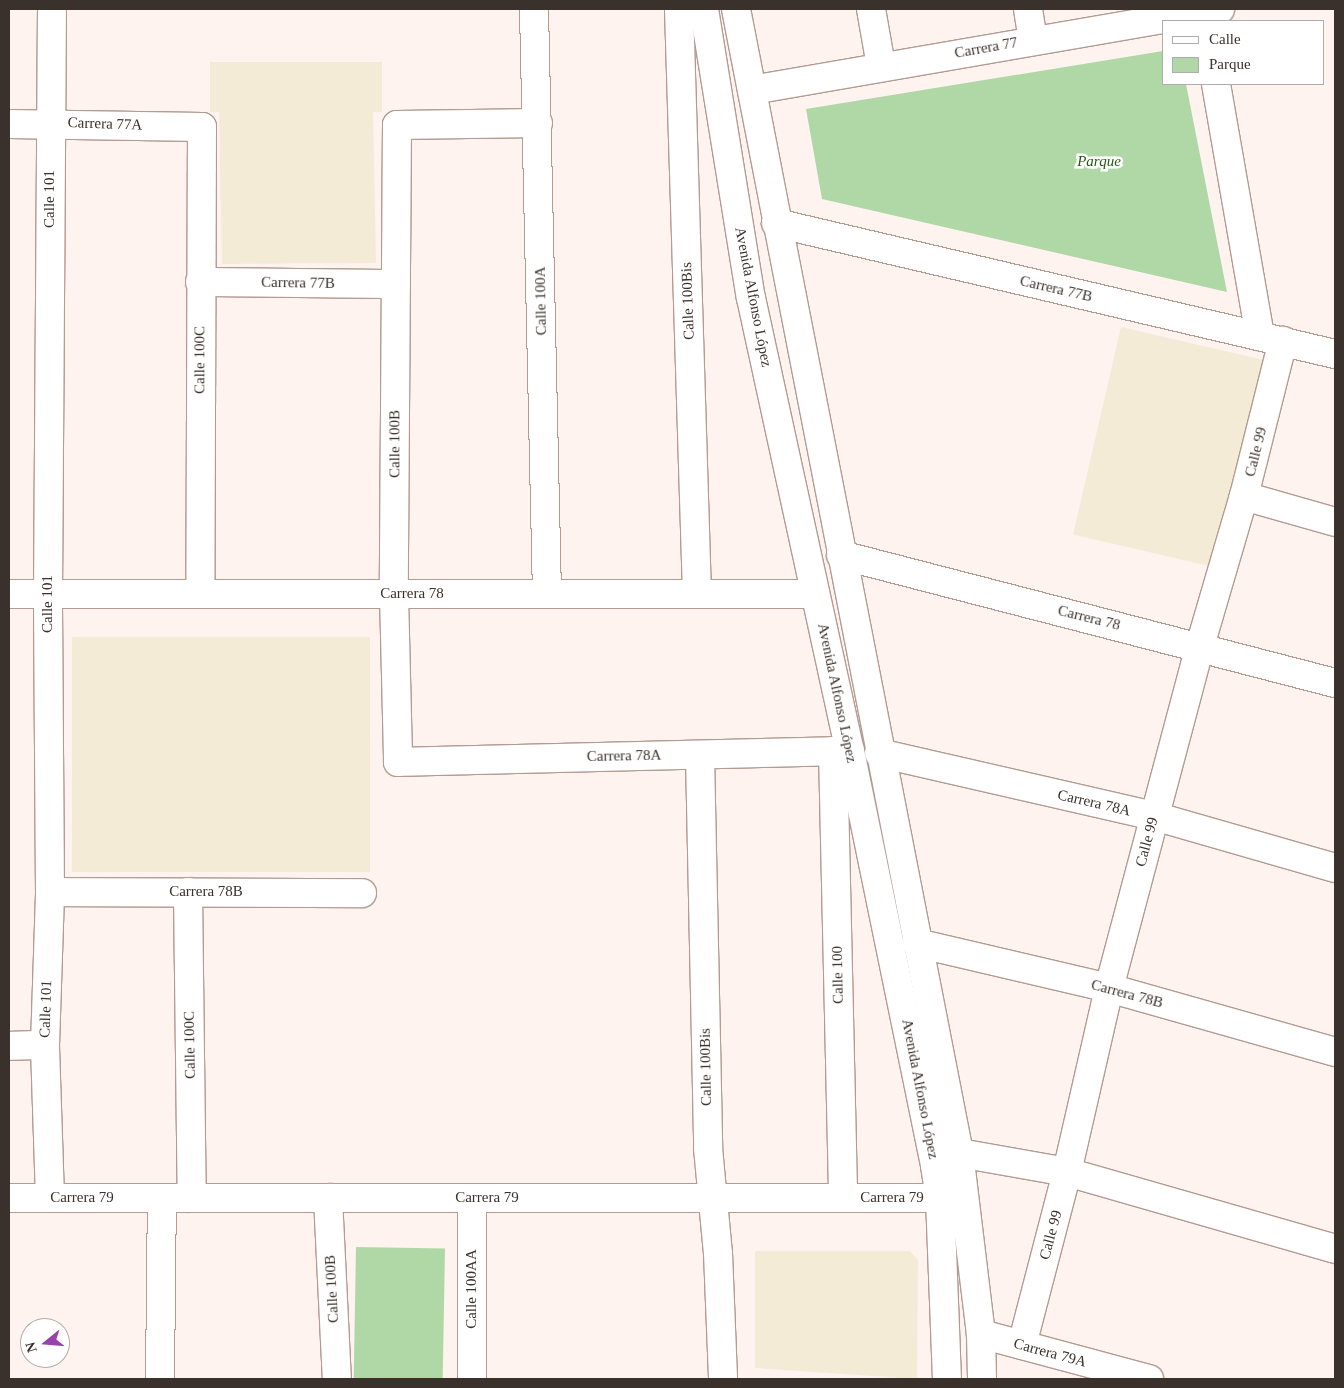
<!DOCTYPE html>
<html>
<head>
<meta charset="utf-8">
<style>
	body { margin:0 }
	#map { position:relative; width:1344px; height:1388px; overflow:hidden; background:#fef3ef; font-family:"Times New Roman",serif }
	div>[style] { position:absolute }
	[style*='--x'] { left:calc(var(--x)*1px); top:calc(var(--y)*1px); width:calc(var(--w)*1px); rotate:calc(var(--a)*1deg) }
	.education>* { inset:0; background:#f4ebd6; transform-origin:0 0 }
	.green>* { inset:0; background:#b0d8a7; transform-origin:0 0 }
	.roads { filter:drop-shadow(1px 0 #b39b92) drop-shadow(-1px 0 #b39b92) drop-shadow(0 1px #b39b92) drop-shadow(0 -1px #b39b92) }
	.minor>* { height:28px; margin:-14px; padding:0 14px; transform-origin:14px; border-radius:14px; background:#fff }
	span { translate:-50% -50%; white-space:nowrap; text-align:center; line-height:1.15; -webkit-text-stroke:5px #fff; paint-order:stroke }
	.street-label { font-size:15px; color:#3a302c }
	.park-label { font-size:15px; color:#235814; font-style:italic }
	.frame { position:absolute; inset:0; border:10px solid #3a302c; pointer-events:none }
	.legend { position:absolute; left:1162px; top:20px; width:162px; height:65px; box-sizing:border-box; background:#fff; border:1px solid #b0acab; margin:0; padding:6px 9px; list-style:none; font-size:15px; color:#3a302c }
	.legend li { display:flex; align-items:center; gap:10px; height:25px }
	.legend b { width:25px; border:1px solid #b0acab }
	.north { position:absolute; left:20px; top:1318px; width:50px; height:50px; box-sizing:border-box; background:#fff; border:1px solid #b0acab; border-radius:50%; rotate:253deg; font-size:14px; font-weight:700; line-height:20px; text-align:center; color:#3a302c }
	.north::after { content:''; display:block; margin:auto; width:18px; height:22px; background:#9842ae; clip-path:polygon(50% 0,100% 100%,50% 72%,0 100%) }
</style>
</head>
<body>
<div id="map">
	<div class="education">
		<div style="clip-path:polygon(210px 62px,382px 62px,382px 112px,373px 112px,376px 263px,222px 264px,219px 112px,210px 112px)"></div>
		<div style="left:1121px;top:327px;width:149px;height:213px;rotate:13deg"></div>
		<div style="left:72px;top:637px;width:298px;height:235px"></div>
		<div style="clip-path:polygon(755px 1251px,910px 1251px,918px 1260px,917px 1379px,755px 1368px)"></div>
	</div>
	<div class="green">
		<div style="clip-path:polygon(1163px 51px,1163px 84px,1186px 84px,1227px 292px,822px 199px,806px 109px)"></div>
		<div style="left:356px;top:1247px;width:89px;height:132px;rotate:1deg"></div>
	</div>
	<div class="roads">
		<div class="minor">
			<div style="--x:534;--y:9;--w:585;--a:88.73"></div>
			<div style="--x:679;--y:9;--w:585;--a:88.24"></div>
			<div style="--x:704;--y:9;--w:293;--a:80.8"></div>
			<div style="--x:751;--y:298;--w:464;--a:77.7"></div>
			<div style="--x:850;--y:751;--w:424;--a:78.4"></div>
			<div style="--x:935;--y:1166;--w:32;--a:81"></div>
			<div style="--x:940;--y:1198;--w:181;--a:87.8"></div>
			<div style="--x:736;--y:9;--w:1166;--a:78.97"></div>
			<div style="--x:959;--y:1153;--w:182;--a:83.1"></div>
			<div style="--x:981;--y:1334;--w:45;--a:88.7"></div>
			<div style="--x:871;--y:9;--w:58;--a:80"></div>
			<div style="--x:1028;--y:9;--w:31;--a:81"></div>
			<div style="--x:1216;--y:84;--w:256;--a:80.1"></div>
			<div style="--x:752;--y:90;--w:475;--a:-9.8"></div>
			<div style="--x:538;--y:123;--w:141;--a:179.2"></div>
			<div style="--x:397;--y:125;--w:469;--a:90.4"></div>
			<div style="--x:394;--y:594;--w:168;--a:88.6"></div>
			<div style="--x:398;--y:762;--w:452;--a:-1.4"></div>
			<div style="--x:9;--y:124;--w:193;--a:0.9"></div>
			<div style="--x:202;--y:127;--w:467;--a:90.2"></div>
			<div style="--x:776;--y:223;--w:574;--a:13.19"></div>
			<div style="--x:200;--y:282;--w:196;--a:0.6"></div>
			<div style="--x:1244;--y:496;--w:95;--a:15.9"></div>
			<div style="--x:841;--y:555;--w:510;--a:14.53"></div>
			<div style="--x:9;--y:594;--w:806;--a:0"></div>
			<div style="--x:833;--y:751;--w:447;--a:88.7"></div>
			<div style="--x:879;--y:753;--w:282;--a:12.9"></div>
			<div style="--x:1154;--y:816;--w:188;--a:16"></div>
			<div style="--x:700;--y:755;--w:393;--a:88.8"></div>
			<div style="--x:708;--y:1148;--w:105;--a:84.6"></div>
			<div style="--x:718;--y:1253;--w:126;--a:87.7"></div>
			<div style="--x:50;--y:892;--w:312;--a:0.2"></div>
			<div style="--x:188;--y:892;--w:306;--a:89.3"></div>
			<div style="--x:917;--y:943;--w:197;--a:13.2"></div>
			<div style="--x:1109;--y:988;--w:235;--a:15.8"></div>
			<div style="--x:9;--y:1046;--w:36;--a:-2"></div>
			<div style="--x:959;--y:1153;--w:110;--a:10"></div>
			<div style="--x:1067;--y:1172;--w:279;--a:16"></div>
			<div style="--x:9;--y:1198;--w:948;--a:0"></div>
			<div style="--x:50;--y:1198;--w:153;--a:-91.9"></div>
			<div style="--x:45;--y:1045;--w:153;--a:-88.1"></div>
			<div style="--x:50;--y:892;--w:298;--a:-90.4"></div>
			<div style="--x:48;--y:594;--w:585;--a:-89.61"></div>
			<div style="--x:328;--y:1198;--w:181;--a:87.2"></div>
			<div style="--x:472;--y:1198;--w:181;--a:90"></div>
			<div style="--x:981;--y:1334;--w:174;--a:15"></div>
			<div style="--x:1022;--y:1345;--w:179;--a:-75.4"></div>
			<div style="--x:1067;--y:1172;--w:189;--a:-77.1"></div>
			<div style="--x:1109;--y:988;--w:354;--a:-75.1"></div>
			<div style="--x:1200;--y:646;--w:156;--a:-73.7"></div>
			<div style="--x:1244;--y:496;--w:160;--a:-75.9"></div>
			<div style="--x:160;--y:1379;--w:181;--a:-89.4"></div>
		</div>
	</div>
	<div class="street-label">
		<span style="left:986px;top:48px;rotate:-10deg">Carrera 77</span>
		<span style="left:105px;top:124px;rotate:2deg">Carrera 77A</span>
		<span style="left:50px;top:199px;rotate:-90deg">Calle 101</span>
		<span style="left:298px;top:283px;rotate:1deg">Carrera 77B</span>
		<span style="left:1056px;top:289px;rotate:13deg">Carrera 77B</span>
		<span style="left:753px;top:297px;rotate:79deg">Avenida Alfonso López</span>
		<span style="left:541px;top:301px;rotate:-91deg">Calle 100A</span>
		<span style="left:688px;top:301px;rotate:-92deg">Calle 100Bis</span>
		<span style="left:200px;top:360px;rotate:-90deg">Calle 100C</span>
		<span style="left:395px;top:444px;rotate:-90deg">Calle 100B</span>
		<span style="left:1256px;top:452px;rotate:-76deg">Calle 99</span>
		<span style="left:412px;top:594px">Carrera 78</span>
		<span style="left:48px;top:604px;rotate:-90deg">Calle 101</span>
		<span style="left:1089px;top:618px;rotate:14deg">Carrera 78</span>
		<span style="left:837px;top:693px;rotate:78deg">Avenida Alfonso López</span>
		<span style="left:624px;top:756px;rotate:-1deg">Carrera 78A</span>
		<span style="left:1094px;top:803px;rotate:13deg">Carrera 78A</span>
		<span style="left:1147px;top:842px;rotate:-75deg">Calle 99</span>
		<span style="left:206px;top:892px">Carrera 78B</span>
		<span style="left:838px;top:975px;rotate:-91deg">Calle 100</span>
		<span style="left:1127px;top:994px;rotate:15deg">Carrera 78B</span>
		<span style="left:46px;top:1009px;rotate:-88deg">Calle 101</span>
		<span style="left:190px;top:1045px;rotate:-91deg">Calle 100C</span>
		<span style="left:706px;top:1067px;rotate:-91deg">Calle 100Bis</span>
		<span style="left:920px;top:1089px;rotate:79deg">Avenida Alfonso López</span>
		<span style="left:82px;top:1198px">Carrera 79</span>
		<span style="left:487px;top:1198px">Carrera 79</span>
		<span style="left:892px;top:1198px">Carrera 79</span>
		<span style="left:1051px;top:1235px;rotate:-75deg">Calle 99</span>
		<span style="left:332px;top:1289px;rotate:-93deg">Calle 100B</span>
		<span style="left:472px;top:1289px;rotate:-90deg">Calle 100AA</span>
		<span style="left:1050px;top:1353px;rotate:15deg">Carrera 79A</span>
	</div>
	<div class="park-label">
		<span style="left:1099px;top:162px">Parque</span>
	</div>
	<div class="frame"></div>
	<ul class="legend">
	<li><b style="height:6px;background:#fff"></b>Calle</li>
	<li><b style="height:14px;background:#b0d8a7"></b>Parque</li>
	</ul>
	<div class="north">N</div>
</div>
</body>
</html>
